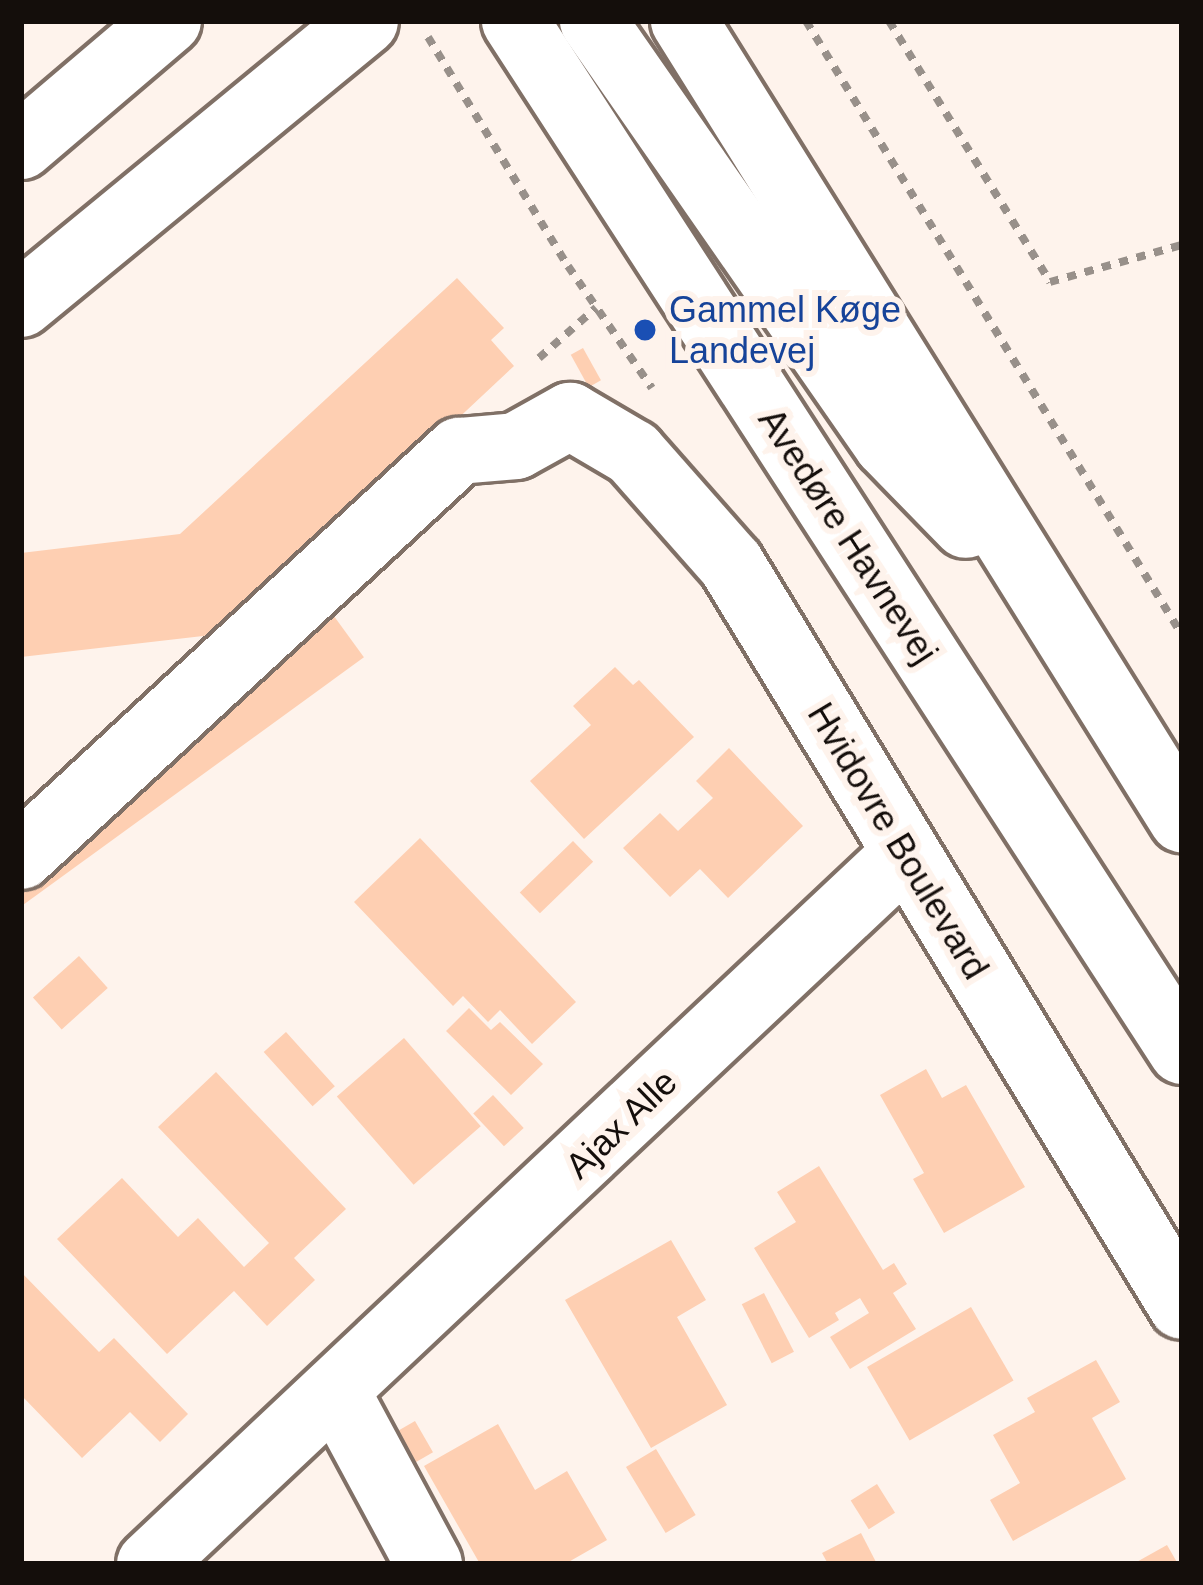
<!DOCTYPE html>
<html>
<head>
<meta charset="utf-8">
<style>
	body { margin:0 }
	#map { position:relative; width:1203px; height:1585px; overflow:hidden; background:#fef3ec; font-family:Helvetica,sans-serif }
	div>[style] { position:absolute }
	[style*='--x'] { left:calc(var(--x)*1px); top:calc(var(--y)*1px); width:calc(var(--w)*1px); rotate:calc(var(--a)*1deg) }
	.building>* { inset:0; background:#fecfb2; transform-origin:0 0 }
	.path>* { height:8px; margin-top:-4px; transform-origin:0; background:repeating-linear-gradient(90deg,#98908a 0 9px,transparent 0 18px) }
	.roads { filter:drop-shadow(3px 0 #807066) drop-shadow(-3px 0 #807066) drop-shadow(0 3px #807066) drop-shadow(0 -3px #807066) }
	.street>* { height:66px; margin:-33px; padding:0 33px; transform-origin:33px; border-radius:33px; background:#fff }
	.secondary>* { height:66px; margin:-33px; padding:0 33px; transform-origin:33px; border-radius:33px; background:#fff }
	.dots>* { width:33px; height:33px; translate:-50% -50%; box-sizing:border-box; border:6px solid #fef3ec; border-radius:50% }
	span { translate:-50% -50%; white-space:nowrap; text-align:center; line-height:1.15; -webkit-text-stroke:12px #fef3ec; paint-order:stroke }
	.transit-label { font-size:36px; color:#164399 }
	.left { translate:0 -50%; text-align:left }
	.street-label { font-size:36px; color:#140e0b }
	.frame { position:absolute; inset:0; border:24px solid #140e0b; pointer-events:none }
</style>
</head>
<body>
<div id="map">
	<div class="building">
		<div style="clip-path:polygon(457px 278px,504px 328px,491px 340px,514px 366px,229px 633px,21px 657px,21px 553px,180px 534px)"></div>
		<div style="left:583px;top:348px;width:37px;height:14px;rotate:61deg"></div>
		<div style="left:331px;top:612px;width:56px;height:424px;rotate:54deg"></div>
		<div style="clip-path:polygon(615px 667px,633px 685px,639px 680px,694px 737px,584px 839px,530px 781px,591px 725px,573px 706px)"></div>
		<div style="clip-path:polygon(729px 748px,803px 826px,728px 898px,700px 869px,670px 897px,623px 848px,660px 813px,678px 831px,713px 798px,696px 781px)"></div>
		<div style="clip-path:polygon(420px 838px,576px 1002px,532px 1044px,500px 1010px,488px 1022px,463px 996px,453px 1006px,354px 902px)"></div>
		<div style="left:573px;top:841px;width:29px;height:74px;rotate:46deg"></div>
		<div style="left:79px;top:956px;width:43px;height:62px;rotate:48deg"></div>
		<div style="clip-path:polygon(469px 1008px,491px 1030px,500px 1022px,543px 1064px,511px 1095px,446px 1031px)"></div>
		<div style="left:286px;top:1032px;width:73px;height:30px;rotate:48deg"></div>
		<div style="left:404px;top:1038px;width:117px;height:89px;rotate:49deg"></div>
		<div style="clip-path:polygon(926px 1069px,942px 1098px,966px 1085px,1025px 1187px,944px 1233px,913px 1179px,924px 1173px,880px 1095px)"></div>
		<div style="clip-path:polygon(216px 1072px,346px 1209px,294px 1258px,315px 1280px,267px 1326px,234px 1291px,167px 1354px,57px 1239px,122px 1178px,178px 1237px,198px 1218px,244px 1267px,269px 1243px,158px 1127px)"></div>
		<div style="left:493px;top:1095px;width:45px;height:27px;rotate:47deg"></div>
		<div style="clip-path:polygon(819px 1166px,883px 1270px,894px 1263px,907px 1284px,893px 1293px,916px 1329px,850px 1369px,830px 1337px,869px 1313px,860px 1298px,835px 1313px,839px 1320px,809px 1338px,754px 1248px,796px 1222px,777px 1192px)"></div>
		<div style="clip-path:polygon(671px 1240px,706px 1300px,677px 1317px,727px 1405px,651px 1448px,565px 1300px)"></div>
		<div style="clip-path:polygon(21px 1272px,99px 1352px,114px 1338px,188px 1414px,160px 1442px,130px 1412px,82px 1458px,21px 1395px)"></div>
		<div style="left:764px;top:1293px;width:66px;height:25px;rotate:63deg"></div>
		<div style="left:971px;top:1307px;width:85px;height:120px;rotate:60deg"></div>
		<div style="clip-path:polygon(1096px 1360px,1120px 1402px,1092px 1418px,1126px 1479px,1013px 1541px,990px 1500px,1020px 1483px,993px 1435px,1035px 1412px,1027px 1398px)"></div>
		<div style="left:415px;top:1421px;width:36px;height:30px;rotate:60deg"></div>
		<div style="clip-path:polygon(498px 1424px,535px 1490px,567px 1471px,607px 1540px,565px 1564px,480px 1564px,424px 1466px)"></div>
		<div style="left:656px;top:1449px;width:77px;height:35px;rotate:59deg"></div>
		<div style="left:877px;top:1484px;width:34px;height:31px;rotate:58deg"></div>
		<div style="clip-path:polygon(861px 1533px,877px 1564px,828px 1564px,822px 1553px)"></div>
		<div style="clip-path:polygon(1167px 1545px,1178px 1564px,1133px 1564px)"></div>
	</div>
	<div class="path">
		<div style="--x:806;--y:21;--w:720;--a:58.52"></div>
		<div style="--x:889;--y:21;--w:307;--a:58.3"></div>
		<div style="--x:1050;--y:282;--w:137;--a:-15.7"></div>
		<div style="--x:428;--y:37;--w:268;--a:58.6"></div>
		<div style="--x:568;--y:266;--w:148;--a:55.5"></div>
		<div style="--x:539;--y:358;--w:76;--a:-41.3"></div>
	</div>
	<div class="roads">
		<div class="street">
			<div style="--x:21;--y:856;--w:597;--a:-42.76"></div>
			<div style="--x:459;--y:451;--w:57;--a:-5"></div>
			<div style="--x:516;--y:446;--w:62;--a:-29.1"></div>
			<div style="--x:570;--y:416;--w:73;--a:30.4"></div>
			<div style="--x:633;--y:453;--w:148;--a:48.6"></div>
			<div style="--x:731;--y:564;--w:868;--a:58.71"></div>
			<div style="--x:337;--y:1393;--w:194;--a:61.7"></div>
			<div style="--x:150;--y:1564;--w:1035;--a:-43.24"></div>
		</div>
		<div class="secondary">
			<div style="--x:515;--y:21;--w:1227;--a:57.07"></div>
			<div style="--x:593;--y:21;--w:515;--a:55.2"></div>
			<div style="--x:887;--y:444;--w:113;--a:45.7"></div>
			<div style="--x:684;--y:21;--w:941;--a:58.03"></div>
			<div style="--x:21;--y:146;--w:193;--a:-40.4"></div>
			<div style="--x:21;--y:304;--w:445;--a:-39.4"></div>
		</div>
	</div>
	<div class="dots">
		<div style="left:645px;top:330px;background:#1a4fb4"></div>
	</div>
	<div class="transit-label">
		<span class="left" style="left:669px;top:330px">Gammel Køge<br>Landevej</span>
	</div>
	<div class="street-label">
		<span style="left:848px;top:536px;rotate:57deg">Avedøre Havnevej</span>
		<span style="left:898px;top:841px;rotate:59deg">Hvidovre Boulevard</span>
		<span style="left:621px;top:1124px;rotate:-44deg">Ajax Alle</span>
	</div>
	<div class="frame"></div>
</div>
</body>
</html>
